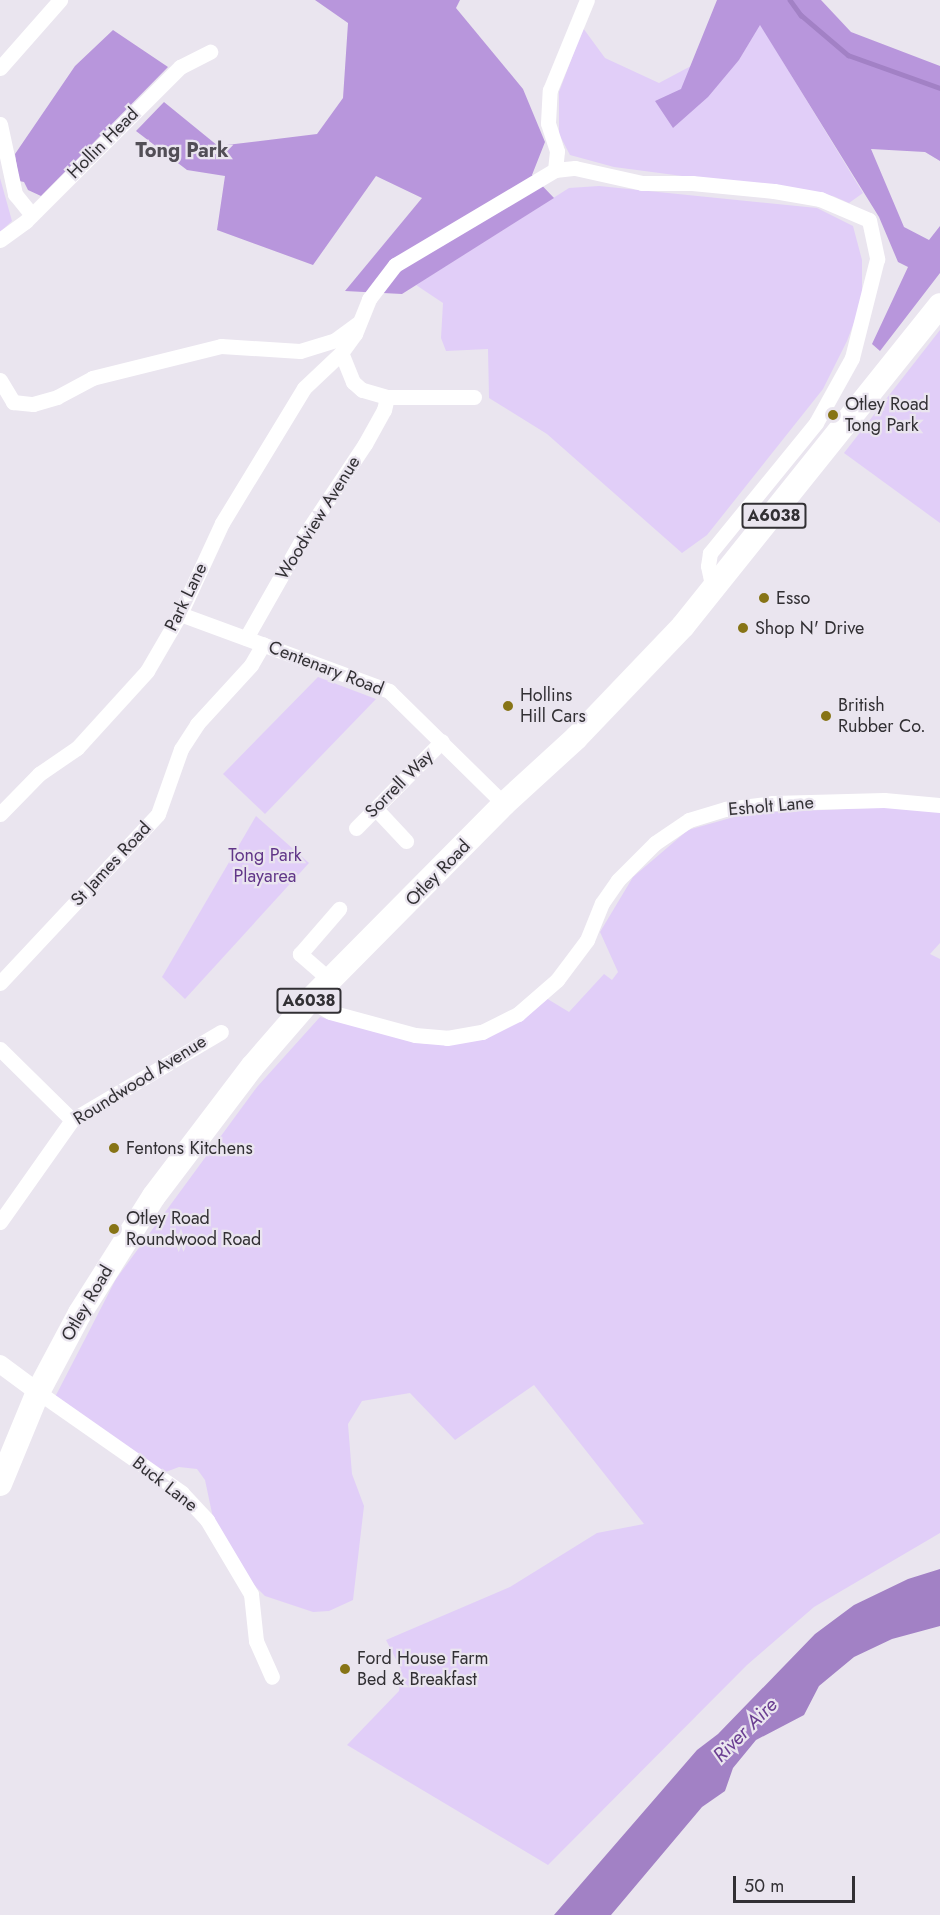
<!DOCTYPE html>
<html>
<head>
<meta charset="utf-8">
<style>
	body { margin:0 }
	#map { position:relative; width:940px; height:1915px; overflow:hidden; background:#eae5ef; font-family:Jost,sans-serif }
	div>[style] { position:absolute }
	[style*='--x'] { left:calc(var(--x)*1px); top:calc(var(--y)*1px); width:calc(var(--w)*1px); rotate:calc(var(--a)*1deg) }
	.green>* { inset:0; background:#e1cef8 }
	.forest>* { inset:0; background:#b896dc }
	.water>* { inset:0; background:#a281c5 }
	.stream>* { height:4.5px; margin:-2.25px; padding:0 2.25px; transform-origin:2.25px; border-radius:2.25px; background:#a281c5 }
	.minor>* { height:15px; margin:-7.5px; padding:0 7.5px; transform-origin:7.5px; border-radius:7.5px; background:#fff }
	.tertiary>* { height:18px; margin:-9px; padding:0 9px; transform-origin:9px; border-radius:9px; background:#fff }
	.primary>* { height:24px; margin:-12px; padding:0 12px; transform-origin:12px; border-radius:12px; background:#fff }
	.dots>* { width:16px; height:16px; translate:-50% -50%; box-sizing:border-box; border:3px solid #eae5ef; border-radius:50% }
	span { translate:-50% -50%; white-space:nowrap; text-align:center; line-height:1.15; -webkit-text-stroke:4.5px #eae5ef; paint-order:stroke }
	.shield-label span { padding:2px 4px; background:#eae5ef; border:2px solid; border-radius:4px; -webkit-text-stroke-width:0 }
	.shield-label { font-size:16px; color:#323034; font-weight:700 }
	.street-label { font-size:18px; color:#323034 }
	.poi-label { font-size:18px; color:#323034 }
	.left { translate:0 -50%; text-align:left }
	.park-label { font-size:18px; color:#613688 }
	.neighbourhood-label { font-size:20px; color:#524e56; font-weight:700 }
	.water-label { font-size:20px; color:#6b3f92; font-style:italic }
	.scale { position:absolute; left:733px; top:1876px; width:122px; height:27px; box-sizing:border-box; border:3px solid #323034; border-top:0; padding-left:8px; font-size:18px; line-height:21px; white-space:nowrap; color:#323034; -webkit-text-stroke:4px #eae5ef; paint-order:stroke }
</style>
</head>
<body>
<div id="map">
	<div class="green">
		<div style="clip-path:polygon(760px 24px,863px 193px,849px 203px,833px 196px,614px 167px,570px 155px,559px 134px,559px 92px,583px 28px,605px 58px,659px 83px,691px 66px,673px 128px,739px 60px)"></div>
		<div style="clip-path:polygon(0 178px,12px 221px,0 232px)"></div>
		<div style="clip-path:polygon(599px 186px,817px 208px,853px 226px,862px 260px,862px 301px,847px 341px,823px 389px,707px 535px,682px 553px,547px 434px,489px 398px,488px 349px,446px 351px,441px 338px,443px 303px,416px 285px,569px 188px)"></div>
		<div style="clip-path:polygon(940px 330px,940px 523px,844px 453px)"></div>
		<div style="clip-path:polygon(318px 677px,376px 699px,265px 814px,223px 774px)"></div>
		<div style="clip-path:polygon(896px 807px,940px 812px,940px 943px,930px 954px,940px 959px,940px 1533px,814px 1607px,747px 1665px,548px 1865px,347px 1745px,399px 1691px,401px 1669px,386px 1640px,510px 1587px,597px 1533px,644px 1524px,534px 1385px,455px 1440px,410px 1393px,362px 1401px,348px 1424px,352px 1474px,364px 1506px,353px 1600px,329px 1611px,313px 1612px,265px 1596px,252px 1583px,213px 1518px,205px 1480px,197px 1469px,179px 1467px,163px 1473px,54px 1399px,116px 1279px,257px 1087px,320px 1017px,425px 1044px,478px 1037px,546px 998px,569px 1012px,604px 974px,612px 980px,618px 972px,600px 932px,633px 877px,688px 830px,748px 813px)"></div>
		<div style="clip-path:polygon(256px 816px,309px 863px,185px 999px,162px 977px)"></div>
	</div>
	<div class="forest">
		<div style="clip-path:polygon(315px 0,460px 0,456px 8px,523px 89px,545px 142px,532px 175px,554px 198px,402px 294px,345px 291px,422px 198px,376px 176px,313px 265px,217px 230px,225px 176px,187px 170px,136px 131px,164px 102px,218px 146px,317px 134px,343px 98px,348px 23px)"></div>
		<div style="clip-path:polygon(717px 0,821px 0,851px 32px,940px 66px,940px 161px,925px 152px,871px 149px,904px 227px,929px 240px,940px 226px,940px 273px,880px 351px,872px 344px,908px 267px,898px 262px,879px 217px,760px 25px,739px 60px,708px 97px,673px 128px,655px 101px,681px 89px)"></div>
		<div style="clip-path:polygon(113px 30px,168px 67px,41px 196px,28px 190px,24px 182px,19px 181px,15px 154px,75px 66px)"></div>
	</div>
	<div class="water">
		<div style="clip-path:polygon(940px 1569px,940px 1626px,892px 1639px,854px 1657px,819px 1686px,804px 1715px,756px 1740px,733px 1768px,725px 1791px,702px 1807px,611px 1915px,554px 1915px,697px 1750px,718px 1734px,815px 1634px,854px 1605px,908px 1579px)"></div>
	</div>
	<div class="stream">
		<div style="--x:790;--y:0;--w:19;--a:54"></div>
		<div style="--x:801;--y:15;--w:62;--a:40.4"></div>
		<div style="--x:848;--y:55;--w:98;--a:19.7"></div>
	</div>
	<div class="minor">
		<div style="--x:0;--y:68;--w:91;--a:-48.6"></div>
		<div style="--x:0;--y:124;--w:72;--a:77.9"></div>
		<div style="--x:15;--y:194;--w:26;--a:51"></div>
		<div style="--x:555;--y:170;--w:20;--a:-6"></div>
		<div style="--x:575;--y:168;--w:69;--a:12.6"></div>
		<div style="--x:642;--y:183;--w:50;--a:0"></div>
		<div style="--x:692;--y:183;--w:82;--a:5.6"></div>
		<div style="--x:774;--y:191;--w:47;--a:9.9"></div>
		<div style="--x:820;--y:199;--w:53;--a:23.2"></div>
		<div style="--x:869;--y:220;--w:40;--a:78"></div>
		<div style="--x:877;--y:259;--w:102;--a:104.2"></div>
		<div style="--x:852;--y:358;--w:74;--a:119"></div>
		<div style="--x:816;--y:423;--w:168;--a:129.2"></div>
		<div style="--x:710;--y:553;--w:13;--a:99"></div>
		<div style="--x:708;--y:566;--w:25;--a:78"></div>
		<div style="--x:0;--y:240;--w:32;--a:-36"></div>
		<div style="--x:26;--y:221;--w:218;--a:-45"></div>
		<div style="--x:180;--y:67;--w:34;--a:-27"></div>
		<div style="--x:0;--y:380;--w:26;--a:59"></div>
		<div style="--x:13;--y:402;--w:20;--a:6"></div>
		<div style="--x:33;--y:404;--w:25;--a:-16"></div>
		<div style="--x:57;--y:397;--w:40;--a:-28"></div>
		<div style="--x:92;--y:378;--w:133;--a:-13.9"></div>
		<div style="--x:221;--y:346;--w:79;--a:3.6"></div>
		<div style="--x:300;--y:351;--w:37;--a:-17"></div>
		<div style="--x:335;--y:340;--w:27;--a:-36"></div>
		<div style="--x:474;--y:397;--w:87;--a:180"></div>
		<div style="--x:387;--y:397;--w:26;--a:-164"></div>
		<div style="--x:362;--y:390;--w:12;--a:-138"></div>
		<div style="--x:353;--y:382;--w:31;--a:-112"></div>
		<div style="--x:341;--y:353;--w:24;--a:-54"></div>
		<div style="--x:355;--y:334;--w:38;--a:-68"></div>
		<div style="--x:369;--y:299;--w:43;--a:-52.6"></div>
		<div style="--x:395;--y:265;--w:186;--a:-30.7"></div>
		<div style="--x:555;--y:170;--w:19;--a:-84"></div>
		<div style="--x:557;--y:151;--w:29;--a:-108"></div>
		<div style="--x:548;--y:123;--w:33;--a:-87"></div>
		<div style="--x:550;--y:90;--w:97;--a:-67.7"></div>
		<div style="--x:180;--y:614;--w:223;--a:20.2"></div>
		<div style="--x:389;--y:691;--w:161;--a:44.5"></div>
		<div style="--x:246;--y:638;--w:117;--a:-60.4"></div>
		<div style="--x:304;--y:536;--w:110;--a:-56.5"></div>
		<div style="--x:365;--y:444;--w:39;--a:-61"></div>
		<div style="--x:384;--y:410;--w:13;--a:-77"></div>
		<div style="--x:376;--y:809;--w:44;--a:46.8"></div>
		<div style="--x:0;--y:814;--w:56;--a:-45.7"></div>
		<div style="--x:39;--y:774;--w:46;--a:-34.4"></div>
		<div style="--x:77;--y:748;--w:104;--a:-47.7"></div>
		<div style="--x:147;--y:671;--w:66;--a:-59.9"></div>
		<div style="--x:180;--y:614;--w:100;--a:-65.2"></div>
		<div style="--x:222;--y:523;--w:158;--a:-58.7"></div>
		<div style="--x:304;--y:388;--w:51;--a:-43.4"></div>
		<div style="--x:356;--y:828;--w:122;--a:-45.3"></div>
		<div style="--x:330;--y:980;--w:40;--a:-139"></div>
		<div style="--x:300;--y:954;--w:60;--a:-49.1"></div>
		<div style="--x:0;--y:983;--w:231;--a:-46.9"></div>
		<div style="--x:158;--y:814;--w:69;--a:-70.5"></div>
		<div style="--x:181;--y:749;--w:30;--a:-57"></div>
		<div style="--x:197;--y:724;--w:80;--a:-47.5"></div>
		<div style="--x:251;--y:665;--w:24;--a:-60"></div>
		<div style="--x:310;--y:1000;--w:23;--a:31"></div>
		<div style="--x:330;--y:1012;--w:88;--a:15.1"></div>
		<div style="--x:415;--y:1035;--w:32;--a:5"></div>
		<div style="--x:447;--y:1038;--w:36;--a:-10"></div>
		<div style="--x:482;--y:1032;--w:40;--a:-26.6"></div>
		<div style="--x:518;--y:1014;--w:52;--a:-41.1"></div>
		<div style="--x:557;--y:980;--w:50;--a:-53.1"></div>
		<div style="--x:587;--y:940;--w:40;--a:-68"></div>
		<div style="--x:602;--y:903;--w:28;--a:-55"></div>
		<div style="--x:618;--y:880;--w:52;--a:-45"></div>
		<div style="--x:655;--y:843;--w:41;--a:-34.1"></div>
		<div style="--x:689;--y:820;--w:39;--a:-17"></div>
		<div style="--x:726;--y:809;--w:47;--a:-7.3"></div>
		<div style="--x:773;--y:803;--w:111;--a:-1.5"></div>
		<div style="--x:884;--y:800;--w:56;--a:5.1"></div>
		<div style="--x:0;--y:1049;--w:101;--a:44.6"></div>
		<div style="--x:0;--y:1222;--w:125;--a:-54.8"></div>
		<div style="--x:72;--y:1120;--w:173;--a:-30.6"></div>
		<div style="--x:38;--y:1392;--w:176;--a:35"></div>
		<div style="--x:182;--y:1493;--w:37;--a:47"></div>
		<div style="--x:207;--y:1520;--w:86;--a:59.3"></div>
		<div style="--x:251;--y:1594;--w:47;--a:83.9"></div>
		<div style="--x:256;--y:1641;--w:39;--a:66"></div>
	</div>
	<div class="tertiary">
		<div style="--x:0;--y:1364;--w:47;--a:36.4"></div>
	</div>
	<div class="primary">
		<div style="--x:0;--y:1484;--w:100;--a:-67.6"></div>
		<div style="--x:38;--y:1392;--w:89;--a:-62"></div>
		<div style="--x:80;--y:1313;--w:138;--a:-57.7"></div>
		<div style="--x:154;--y:1196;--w:162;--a:-52.8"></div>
		<div style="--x:252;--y:1067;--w:89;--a:-49.1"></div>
		<div style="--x:310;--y:1000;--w:276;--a:-45.3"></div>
		<div style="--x:504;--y:804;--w:98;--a:-42.5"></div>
		<div style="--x:576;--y:738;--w:155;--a:-46.3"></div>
		<div style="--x:683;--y:626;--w:411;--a:-51.3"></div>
	</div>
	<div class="dots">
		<div style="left:833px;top:415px;background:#877416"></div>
		<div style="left:764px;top:598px;background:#877416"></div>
		<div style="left:743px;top:628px;background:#877416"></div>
		<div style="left:508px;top:706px;background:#877416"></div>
		<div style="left:826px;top:716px;background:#877416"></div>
		<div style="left:114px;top:1148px;background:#877416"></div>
		<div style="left:114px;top:1229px;background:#877416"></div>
		<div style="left:345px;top:1669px;background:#877416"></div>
	</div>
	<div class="shield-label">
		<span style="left:774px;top:516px">A6038</span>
		<span style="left:309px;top:1001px">A6038</span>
	</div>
	<div class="street-label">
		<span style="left:103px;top:143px;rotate:-45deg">Hollin Head</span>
		<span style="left:318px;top:518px;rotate:-58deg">Woodview Avenue</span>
		<span style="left:186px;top:597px;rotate:-64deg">Park Lane</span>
		<span style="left:326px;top:668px;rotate:21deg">Centenary Road</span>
		<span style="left:399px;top:784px;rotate:-45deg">Sorrell Way</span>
		<span style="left:771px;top:806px;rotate:-5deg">Esholt Lane</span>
		<span style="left:111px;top:864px;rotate:-47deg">St James Road</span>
		<span style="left:438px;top:873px;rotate:-46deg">Otley Road</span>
		<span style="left:140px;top:1080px;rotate:-32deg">Roundwood Avenue</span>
		<span style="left:87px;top:1303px;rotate:-60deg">Otley Road</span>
		<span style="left:165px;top:1484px;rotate:38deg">Buck Lane</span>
	</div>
	<div class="poi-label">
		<span class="left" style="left:845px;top:415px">Otley Road<br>Tong Park</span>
		<span class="left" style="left:776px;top:598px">Esso</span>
		<span class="left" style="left:755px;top:628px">Shop N' Drive</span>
		<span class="left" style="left:520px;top:706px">Hollins<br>Hill Cars</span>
		<span class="left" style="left:838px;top:716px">British<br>Rubber Co.</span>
		<span class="left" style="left:126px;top:1148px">Fentons Kitchens</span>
		<span class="left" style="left:126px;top:1229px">Otley Road<br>Roundwood Road</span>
		<span class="left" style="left:357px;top:1669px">Ford House Farm<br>Bed &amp; Breakfast</span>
	</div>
	<div class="park-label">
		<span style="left:265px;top:866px">Tong Park<br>Playarea</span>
	</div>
	<div class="neighbourhood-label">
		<span style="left:182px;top:150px">Tong Park</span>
	</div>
	<div class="water-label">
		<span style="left:745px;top:1730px;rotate:-45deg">River Aire</span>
	</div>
	<div class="scale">50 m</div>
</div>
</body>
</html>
